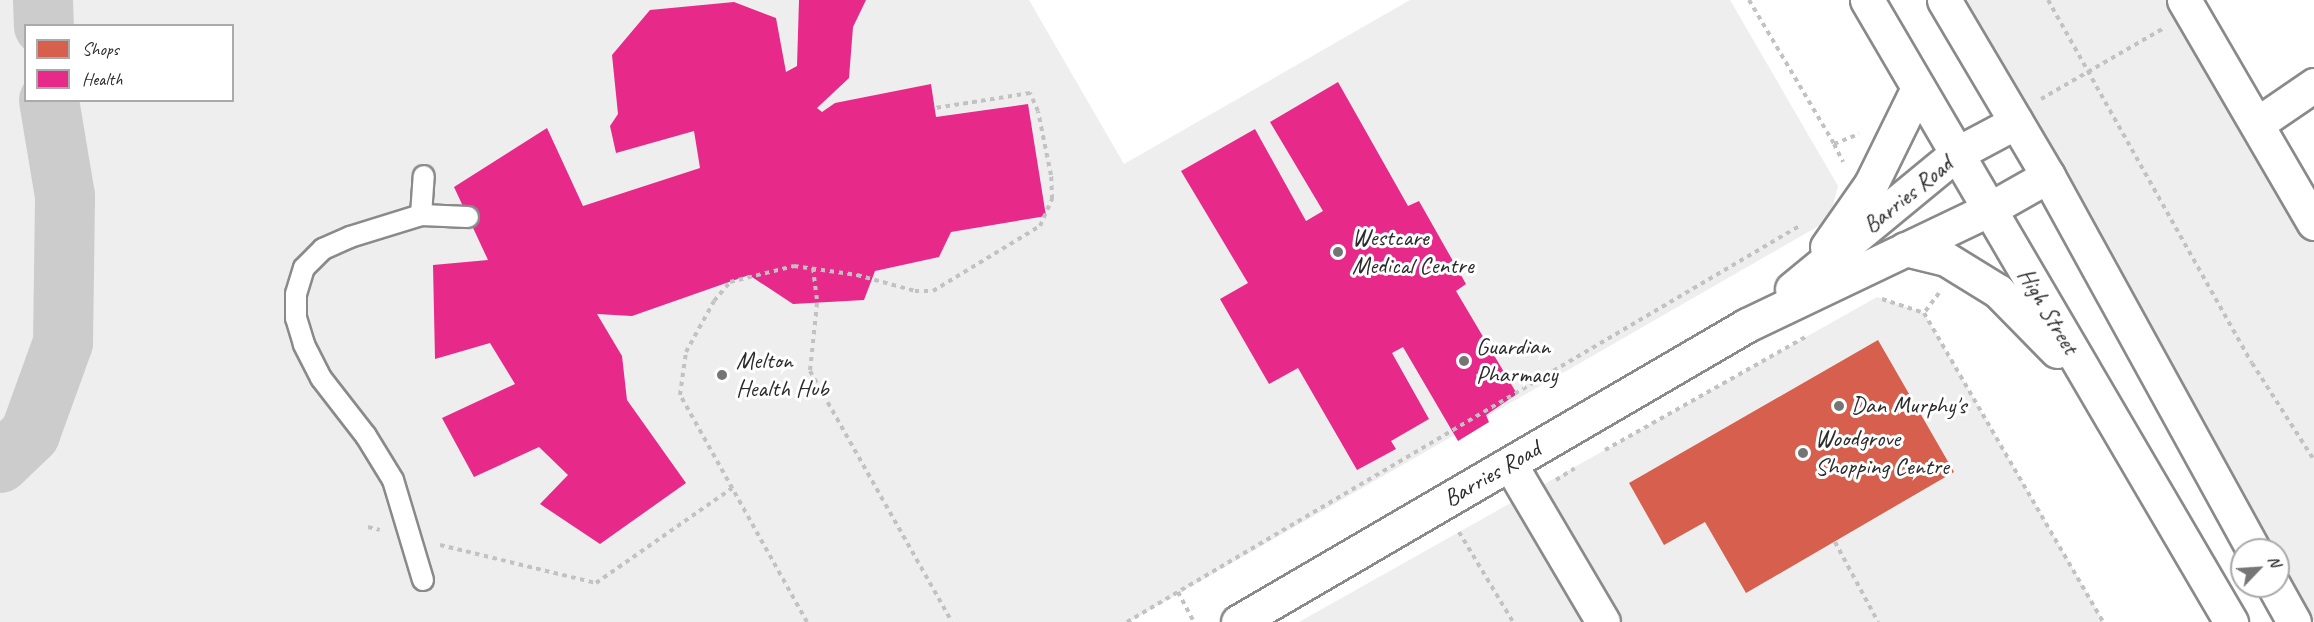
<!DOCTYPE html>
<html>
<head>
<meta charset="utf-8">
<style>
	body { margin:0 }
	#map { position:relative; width:2314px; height:622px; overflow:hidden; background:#fff; font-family:Caveat,sans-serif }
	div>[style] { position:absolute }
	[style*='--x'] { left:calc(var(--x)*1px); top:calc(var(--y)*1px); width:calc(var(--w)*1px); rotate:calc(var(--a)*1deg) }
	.built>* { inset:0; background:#eee }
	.shops>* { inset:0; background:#d6604d }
	.health>* { inset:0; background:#e7298a }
	.river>* { height:60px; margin:-30px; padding:0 30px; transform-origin:30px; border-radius:30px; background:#ccc }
	.path>* { height:4px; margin-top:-2px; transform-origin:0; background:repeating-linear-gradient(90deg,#c2c2c2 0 4.5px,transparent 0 9px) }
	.roads { filter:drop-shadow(2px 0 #8a8a8a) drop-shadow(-2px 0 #8a8a8a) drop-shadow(0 2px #8a8a8a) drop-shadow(0 -2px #8a8a8a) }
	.lane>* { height:20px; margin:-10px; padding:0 10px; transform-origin:10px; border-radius:10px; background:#fff }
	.street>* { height:33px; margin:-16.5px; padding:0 16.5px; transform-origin:16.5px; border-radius:16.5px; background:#fff }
	.secondary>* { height:33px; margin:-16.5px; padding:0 16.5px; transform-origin:16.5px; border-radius:16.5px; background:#fff }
	.dots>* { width:16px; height:16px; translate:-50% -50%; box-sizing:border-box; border:3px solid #fff; border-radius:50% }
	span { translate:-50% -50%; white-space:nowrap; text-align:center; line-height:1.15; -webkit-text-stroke:6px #fff; paint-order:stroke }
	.street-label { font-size:24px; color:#2b2b2b }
	.poi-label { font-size:24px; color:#2b2b2b }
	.left { translate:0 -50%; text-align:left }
	.legend { position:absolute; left:24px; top:24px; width:210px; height:78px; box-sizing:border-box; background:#fff; border:2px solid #aaa; margin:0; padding:8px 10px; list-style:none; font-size:18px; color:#2b2b2b }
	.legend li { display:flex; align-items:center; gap:12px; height:30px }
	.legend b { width:30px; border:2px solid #aaa }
	.north { position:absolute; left:2230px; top:538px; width:60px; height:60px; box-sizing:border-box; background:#fff; border:2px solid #aaa; border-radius:50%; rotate:65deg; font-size:16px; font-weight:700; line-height:24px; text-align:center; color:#2b2b2b }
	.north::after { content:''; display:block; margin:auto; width:21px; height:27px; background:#757575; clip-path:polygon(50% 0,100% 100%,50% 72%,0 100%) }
</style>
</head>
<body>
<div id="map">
	<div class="built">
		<div style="clip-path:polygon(evenodd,0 0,1029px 0,1124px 164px,1410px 0,1730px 0,1838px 186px,1829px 220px,1129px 622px,0 622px,0 0,26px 26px,232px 26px,232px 100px,26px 100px,26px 26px)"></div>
		<div style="clip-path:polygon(1947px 0,2204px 0,2314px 191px,2314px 622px,2278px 564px,2278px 550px,2270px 550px)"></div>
		<div style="clip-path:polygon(1877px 297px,1924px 313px,2104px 622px,1299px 622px)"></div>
	</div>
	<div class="shops">
		<div style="clip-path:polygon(1878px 340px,1954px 472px,1746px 593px,1705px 522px,1664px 545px,1629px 483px)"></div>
	</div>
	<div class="health">
		<div style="clip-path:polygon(799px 0,866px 0,853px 27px,849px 78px,817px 108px,822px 112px,835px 103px,931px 84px,936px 117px,1028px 104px,1046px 216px,951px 232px,939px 257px,875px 271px,864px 300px,793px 304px,749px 275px,632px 316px,597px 314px,622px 356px,627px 400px,686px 483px,600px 544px,540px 504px,568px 475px,539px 447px,474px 477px,442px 418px,515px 384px,490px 343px,435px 359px,433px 265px,488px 260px,454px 187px,547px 128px,583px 206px,700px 168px,694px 131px,616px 153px,610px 126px,618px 114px,612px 55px,650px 10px,734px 2px,776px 18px,786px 72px,797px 66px)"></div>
		<div style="clip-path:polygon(1338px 82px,1408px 206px,1419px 201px,1466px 284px,1456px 291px,1517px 394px,1486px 415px,1489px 422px,1458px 441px,1403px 347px,1392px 353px,1429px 419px,1391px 441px,1396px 449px,1357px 470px,1298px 368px,1269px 384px,1220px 299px,1248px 283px,1181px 171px,1255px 129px,1306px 221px,1323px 211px,1270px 122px)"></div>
	</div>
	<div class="river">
		<div style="--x:43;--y:0;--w:26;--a:88"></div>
		<div style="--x:0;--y:463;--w:42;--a:-44"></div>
		<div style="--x:30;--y:434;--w:97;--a:-70.1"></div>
		<div style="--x:63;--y:343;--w:147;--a:-89.2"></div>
		<div style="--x:65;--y:196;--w:97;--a:-99.5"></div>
	</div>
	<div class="path">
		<div style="--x:1749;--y:0;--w:167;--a:59.4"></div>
		<div style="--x:1834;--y:144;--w:27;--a:-22"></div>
		<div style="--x:2048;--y:0;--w:416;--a:60.7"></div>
		<div style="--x:2252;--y:363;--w:115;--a:57.4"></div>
		<div style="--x:2041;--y:99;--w:140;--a:-30"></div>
		<div style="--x:1834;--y:144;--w:20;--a:63"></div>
		<div style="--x:813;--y:268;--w:35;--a:83"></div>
		<div style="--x:817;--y:303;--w:68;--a:95.9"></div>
		<div style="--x:810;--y:371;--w:288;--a:60.5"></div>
		<div style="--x:1939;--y:293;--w:25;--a:127"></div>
		<div style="--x:1924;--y:313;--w:357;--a:59.9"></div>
		<div style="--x:1882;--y:299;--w:44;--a:18.4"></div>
		<div style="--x:1605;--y:450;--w:232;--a:-29.4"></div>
		<div style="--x:1556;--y:480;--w:22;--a:-32"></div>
		<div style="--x:368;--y:527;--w:12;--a:14"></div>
		<div style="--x:1459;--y:532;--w:105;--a:59"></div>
		<div style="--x:1835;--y:542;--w:91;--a:61.7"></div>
		<div style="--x:440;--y:545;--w:161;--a:13.7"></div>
		<div style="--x:596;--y:583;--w:166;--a:-34.9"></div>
		<div style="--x:1178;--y:592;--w:34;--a:62"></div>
		<div style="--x:807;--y:622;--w:260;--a:-119.2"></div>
		<div style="--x:680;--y:395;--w:43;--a:-82.1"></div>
		<div style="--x:686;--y:352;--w:58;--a:-61.2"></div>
		<div style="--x:714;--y:301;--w:25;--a:-50"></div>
		<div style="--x:730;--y:282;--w:66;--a:-14"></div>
		<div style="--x:794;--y:266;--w:64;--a:8.1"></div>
		<div style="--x:857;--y:275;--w:60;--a:15.4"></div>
		<div style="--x:915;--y:291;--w:18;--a:0"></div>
		<div style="--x:933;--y:291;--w:125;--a:-31.3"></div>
		<div style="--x:1040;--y:226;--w:30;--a:-66"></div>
		<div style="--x:1052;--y:199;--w:24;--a:-92"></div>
		<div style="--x:1051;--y:175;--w:65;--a:-101.5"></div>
		<div style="--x:1038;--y:111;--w:20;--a:-114"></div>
		<div style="--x:1030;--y:93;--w:96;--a:171"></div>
		<div style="--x:1127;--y:622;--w:782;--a:-30.5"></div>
	</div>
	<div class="roads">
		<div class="lane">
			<div style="--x:421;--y:215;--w:39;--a:-86"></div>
			<div style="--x:423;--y:580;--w:104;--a:-106.7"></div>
			<div style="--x:393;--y:480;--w:52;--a:-121.5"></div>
			<div style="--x:366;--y:436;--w:73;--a:-127.8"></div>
			<div style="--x:321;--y:378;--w:38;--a:-117"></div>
			<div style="--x:304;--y:344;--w:27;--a:-107"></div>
			<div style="--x:296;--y:318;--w:24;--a:-90"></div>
			<div style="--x:296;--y:294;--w:27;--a:-73"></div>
			<div style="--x:304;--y:268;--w:27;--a:-45"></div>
			<div style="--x:323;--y:249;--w:30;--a:-24"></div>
			<div style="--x:350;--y:237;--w:74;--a:-17.2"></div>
			<div style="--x:421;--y:215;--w:47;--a:2.4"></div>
		</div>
		<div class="street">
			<div style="--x:2184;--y:0;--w:258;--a:59.8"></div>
			<div style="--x:2257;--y:124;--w:69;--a:-34.4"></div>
			<div style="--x:1510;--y:464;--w:183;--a:59.5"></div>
		</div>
		<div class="secondary">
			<div style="--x:1867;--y:0;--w:721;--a:59.66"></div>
			<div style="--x:1944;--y:0;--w:204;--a:59.4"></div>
			<div style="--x:2048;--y:176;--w:427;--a:61.2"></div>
			<div style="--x:1827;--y:247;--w:77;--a:-55.1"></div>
			<div style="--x:1871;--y:184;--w:107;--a:-63.9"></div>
			<div style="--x:1905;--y:249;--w:42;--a:13.7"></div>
			<div style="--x:1946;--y:259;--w:61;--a:31.6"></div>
			<div style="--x:1998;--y:291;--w:84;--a:45.5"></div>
			<div style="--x:1792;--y:289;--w:212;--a:-39.5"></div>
			<div style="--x:1956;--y:154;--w:68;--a:-28.1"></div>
			<div style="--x:2274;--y:586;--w:41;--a:60.9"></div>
			<div style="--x:1238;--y:622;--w:589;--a:-30.26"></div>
			<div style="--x:1747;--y:325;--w:267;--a:-25.5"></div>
			<div style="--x:1988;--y:210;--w:69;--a:-29.5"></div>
		</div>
	</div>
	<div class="dots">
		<div style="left:1338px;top:252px;background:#757575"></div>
		<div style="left:1464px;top:361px;background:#757575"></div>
		<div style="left:722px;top:375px;background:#757575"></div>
		<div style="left:1839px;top:406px;background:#757575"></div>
		<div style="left:1803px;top:453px;background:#757575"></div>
	</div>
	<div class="street-label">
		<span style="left:1908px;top:195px;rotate:-39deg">Barries Road</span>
		<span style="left:2048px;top:311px;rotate:59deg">High Street</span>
		<span style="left:1492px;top:474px;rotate:-30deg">Barries Road</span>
	</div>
	<div class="poi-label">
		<span class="left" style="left:1352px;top:252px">Westcare<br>Medical Centre</span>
		<span class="left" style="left:1476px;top:361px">Guardian<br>Pharmacy</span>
		<span class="left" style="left:736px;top:375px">Melton<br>Health Hub</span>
		<span class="left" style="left:1851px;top:406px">Dan Murphy's</span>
		<span class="left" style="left:1815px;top:453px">Woodgrove<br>Shopping Centre</span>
	</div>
	<ul class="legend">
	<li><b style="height:16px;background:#d6604d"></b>Shops</li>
	<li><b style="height:16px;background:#e7298a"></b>Health</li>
	</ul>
	<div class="north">N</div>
</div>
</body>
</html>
